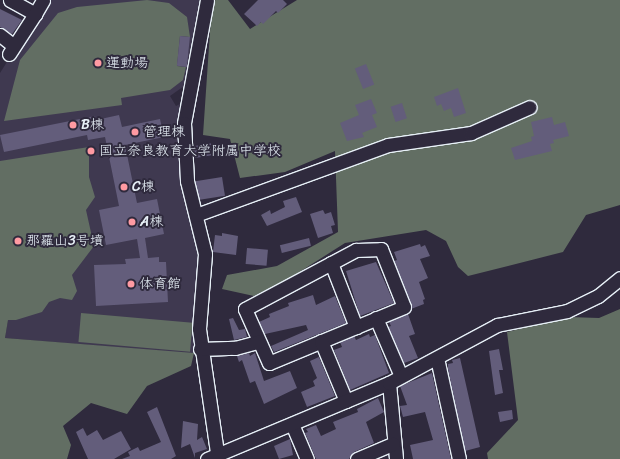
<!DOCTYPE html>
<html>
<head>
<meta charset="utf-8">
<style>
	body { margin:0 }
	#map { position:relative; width:620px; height:459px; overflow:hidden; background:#2f2a3d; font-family:Sriracha,"Klee One",sans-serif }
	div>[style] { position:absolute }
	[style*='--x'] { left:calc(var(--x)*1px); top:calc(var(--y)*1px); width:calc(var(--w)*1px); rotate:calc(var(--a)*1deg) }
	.built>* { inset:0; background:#3f3950 }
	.green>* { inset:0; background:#626e63; transform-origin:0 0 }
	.building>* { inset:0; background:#635d7b; transform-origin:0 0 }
	.roads { filter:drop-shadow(1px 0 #e8f1f8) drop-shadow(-1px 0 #e8f1f8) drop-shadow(0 1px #e8f1f8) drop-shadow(0 -1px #e8f1f8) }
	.street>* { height:13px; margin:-6.5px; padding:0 6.5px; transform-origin:6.5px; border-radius:6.5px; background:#2f2a3d }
	.dots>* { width:11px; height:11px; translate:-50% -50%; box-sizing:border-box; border:2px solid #2f2a3d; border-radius:50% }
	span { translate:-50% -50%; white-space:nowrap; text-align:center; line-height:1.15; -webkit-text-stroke:4px #2f2a3d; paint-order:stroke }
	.poi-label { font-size:14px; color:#e8f1f8 }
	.left { translate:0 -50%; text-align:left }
</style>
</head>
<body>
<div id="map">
	<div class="built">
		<div style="clip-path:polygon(46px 0,204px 0,187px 84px,170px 96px,176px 106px,184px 102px,198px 256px,196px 354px,5px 338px,8px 319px,0 236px,0 73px)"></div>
	</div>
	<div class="green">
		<div style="clip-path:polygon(147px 0,169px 3px,187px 17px,190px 37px,180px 36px,177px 66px,186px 67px,183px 80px,170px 90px,121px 98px,122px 105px,4px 121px,20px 60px,58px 13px,77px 7px)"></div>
		<div style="clip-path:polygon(216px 0,228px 0,250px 29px,297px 0,620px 0,620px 205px,586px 215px,563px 252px,468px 276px,458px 267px,446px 241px,426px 230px,345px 243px,290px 278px,254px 296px,222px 289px,227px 275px,277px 266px,338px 232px,335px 151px,285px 172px,240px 178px,230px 139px,203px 135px,212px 2px)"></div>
		<div style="clip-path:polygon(89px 147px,89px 177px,95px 197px,86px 210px,94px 246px,72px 275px,77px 291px,72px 300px,60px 298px,49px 302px,42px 312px,16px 320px,8px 320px,5px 338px,194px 353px,191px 366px,147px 386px,127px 414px,91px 403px,63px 426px,71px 445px,67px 459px,0 459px,0 161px)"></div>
		<div style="clip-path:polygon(620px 309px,620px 459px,488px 459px,487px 453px,518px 420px,507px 332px,568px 317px,599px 318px)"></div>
		<div style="left:81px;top:313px;width:112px;height:29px;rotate:5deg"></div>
	</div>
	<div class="building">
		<div style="clip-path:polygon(258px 0,283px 0,287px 4px,278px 13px,276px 11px,263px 24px,261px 22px,257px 26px,244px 14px)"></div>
		<div style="clip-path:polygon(0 9px,22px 20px,12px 34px,0 27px)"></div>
		<div style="left:180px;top:36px;width:10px;height:30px;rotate:6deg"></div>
		<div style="left:366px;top:64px;width:22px;height:12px;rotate:68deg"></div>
		<div style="clip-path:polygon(458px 88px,466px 113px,454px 117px,451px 108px,444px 111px,441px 104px,437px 106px,434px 97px)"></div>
		<div style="clip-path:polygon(371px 99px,377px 113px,372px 115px,377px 127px,362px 133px,364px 137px,347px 141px,340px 123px,359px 115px,355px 105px)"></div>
		<div style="left:402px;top:103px;width:16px;height:12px;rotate:72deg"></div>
		<div style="clip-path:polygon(119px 115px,122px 127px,160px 119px,164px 137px,125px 145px,137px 203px,157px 199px,164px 234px,145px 238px,148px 258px,159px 257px,159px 262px,166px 262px,168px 302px,96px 306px,94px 265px,126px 264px,125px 259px,140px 258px,137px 239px,106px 245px,99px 210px,119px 206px,105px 137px,88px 140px,87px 135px,4px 152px,0 135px,95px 116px,96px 120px)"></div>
		<div style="clip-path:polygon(552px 117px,554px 125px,565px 122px,569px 136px,553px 140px,554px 143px,550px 144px,552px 151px,515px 160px,511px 148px,532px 141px,531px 137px,534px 136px,531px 122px)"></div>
		<div style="left:213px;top:143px;width:12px;height:20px;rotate:81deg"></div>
		<div style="left:222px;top:177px;width:19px;height:27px;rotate:81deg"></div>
		<div style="clip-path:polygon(296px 197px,302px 212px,267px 226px,261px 215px,270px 210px,271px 214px,285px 207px,283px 201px)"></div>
		<div style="clip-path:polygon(323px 210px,325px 214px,331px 212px,335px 225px,331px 226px,333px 233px,318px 238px,310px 214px)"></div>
		<div style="clip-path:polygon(222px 233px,238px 236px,236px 255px,213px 252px,215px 235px,222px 236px)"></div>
		<div style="left:309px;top:238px;width:8px;height:30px;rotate:76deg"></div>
		<div style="clip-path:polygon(420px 244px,421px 247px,425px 245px,430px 256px,420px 259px,428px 278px,419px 282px,425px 299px,423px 300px,424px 304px,411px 309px,394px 261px,397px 260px,394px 252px)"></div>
		<div style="left:247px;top:248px;width:21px;height:16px;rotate:5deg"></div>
		<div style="clip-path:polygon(376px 262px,394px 303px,360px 316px,346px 271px)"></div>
		<div style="clip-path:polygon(313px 295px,316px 305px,335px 296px,346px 323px,274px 352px,271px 346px,308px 330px,306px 325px,265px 334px,259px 322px,270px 317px,269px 314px,289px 306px,288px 303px)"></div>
		<div style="clip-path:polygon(408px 314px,415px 334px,409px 336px,418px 358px,404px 363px,388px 327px,391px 326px,389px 322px)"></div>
		<div style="clip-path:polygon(233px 318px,239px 330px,245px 329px,247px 337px,234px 340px,229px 319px)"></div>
		<div style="clip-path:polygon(369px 334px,370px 337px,375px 335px,389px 373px,350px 390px,334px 350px,342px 347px,340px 342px,354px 336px,356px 340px)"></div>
		<div style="clip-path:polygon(499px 349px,503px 370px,499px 370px,503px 393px,495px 395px,489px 351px)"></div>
		<div style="clip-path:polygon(249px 353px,250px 356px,255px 353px,264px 381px,290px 371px,297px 388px,264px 404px,255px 381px,250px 383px,242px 360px,239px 362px,237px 356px)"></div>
		<div style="clip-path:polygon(319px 357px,335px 396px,307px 407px,301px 392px,315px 386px,313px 381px,317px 378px,310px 361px)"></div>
		<div style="clip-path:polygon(460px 358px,480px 447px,465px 451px,448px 369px,448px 364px,453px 363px,452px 360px)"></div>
		<div style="clip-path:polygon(432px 373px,451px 459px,413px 459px,410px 445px,433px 440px,425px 412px,403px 417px,400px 406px,407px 405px,400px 386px)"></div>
		<div style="clip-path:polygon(378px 398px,384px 412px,366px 422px,374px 443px,354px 452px,349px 459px,316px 459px,305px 433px,308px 432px,306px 429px,316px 425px,321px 436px,336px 429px,333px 422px,358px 412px,357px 409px)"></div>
		<div style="clip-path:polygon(157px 407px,176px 456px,171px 459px,122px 459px,130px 456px,128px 452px,138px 447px,140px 451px,161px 442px,147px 412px)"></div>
		<div style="clip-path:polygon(512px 410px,513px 419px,500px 422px,498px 412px)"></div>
		<div style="clip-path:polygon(183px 421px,198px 424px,197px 440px,202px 437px,207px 449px,195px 453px,195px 458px,190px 444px,181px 448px)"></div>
		<div style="clip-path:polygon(83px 428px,87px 436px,97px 430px,103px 440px,121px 431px,131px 449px,114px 459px,88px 459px,76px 432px)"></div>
		<div style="clip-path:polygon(290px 439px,293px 455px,279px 459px,274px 446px)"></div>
	</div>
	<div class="roads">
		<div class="street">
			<div style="--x:10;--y:0;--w:29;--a:29"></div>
			<div style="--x:35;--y:14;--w:16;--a:-60"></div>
			<div style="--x:207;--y:0;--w:125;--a:100.6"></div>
			<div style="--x:184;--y:123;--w:58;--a:87"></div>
			<div style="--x:187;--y:181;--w:75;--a:76.1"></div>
			<div style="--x:205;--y:254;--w:75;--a:94.6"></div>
			<div style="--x:199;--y:329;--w:131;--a:81.7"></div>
			<div style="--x:0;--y:35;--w:16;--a:38"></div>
			<div style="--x:9;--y:54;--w:48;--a:-57"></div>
			<div style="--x:196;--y:215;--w:204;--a:-20"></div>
			<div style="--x:388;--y:145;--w:84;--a:-8.2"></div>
			<div style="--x:471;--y:133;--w:64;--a:-23.8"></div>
			<div style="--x:381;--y:249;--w:62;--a:68.4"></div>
			<div style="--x:404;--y:307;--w:146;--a:157.5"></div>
			<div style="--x:269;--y:363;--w:59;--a:-114"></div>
			<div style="--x:245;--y:309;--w:126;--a:-28"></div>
			<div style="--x:356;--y:250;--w:25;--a:-2"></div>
			<div style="--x:331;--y:263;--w:69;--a:68.7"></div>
			<div style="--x:376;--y:318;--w:63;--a:66.7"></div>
			<div style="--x:321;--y:341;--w:65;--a:67.4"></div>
			<div style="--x:200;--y:349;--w:35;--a:-2"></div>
			<div style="--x:235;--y:348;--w:24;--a:-15"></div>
			<div style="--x:437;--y:358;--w:103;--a:77.7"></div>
			<div style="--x:389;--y:383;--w:76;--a:84.7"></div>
			<div style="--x:292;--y:424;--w:38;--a:67"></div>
			<div style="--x:207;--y:459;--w:197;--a:-22.7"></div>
			<div style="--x:389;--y:383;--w:123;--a:-28.2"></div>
			<div style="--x:497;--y:325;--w:71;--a:-11.3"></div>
			<div style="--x:567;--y:311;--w:34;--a:-26"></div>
			<div style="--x:598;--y:296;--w:28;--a:-39"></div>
			<div style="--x:357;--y:459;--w:39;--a:-23"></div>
		</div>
	</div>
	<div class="dots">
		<div style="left:98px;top:63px;background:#ff9aa2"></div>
		<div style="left:73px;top:125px;background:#ff9aa2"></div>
		<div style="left:135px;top:132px;background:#ff9aa2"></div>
		<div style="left:91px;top:151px;background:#ff9aa2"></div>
		<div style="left:124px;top:187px;background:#ff9aa2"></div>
		<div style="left:132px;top:222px;background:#ff9aa2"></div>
		<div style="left:18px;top:241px;background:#ff9aa2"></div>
		<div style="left:131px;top:284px;background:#ff9aa2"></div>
	</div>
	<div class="poi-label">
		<span class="left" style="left:106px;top:63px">運動場</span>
		<span class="left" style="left:81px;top:125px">B棟</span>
		<span class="left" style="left:143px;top:132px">管理棟</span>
		<span class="left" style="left:99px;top:151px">国立奈良教育大学附属中学校</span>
		<span class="left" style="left:132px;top:187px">C棟</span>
		<span class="left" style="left:140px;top:222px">A棟</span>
		<span class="left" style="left:26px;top:241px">那羅山3号墳</span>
		<span class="left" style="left:139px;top:284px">体育館</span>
	</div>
</div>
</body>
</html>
